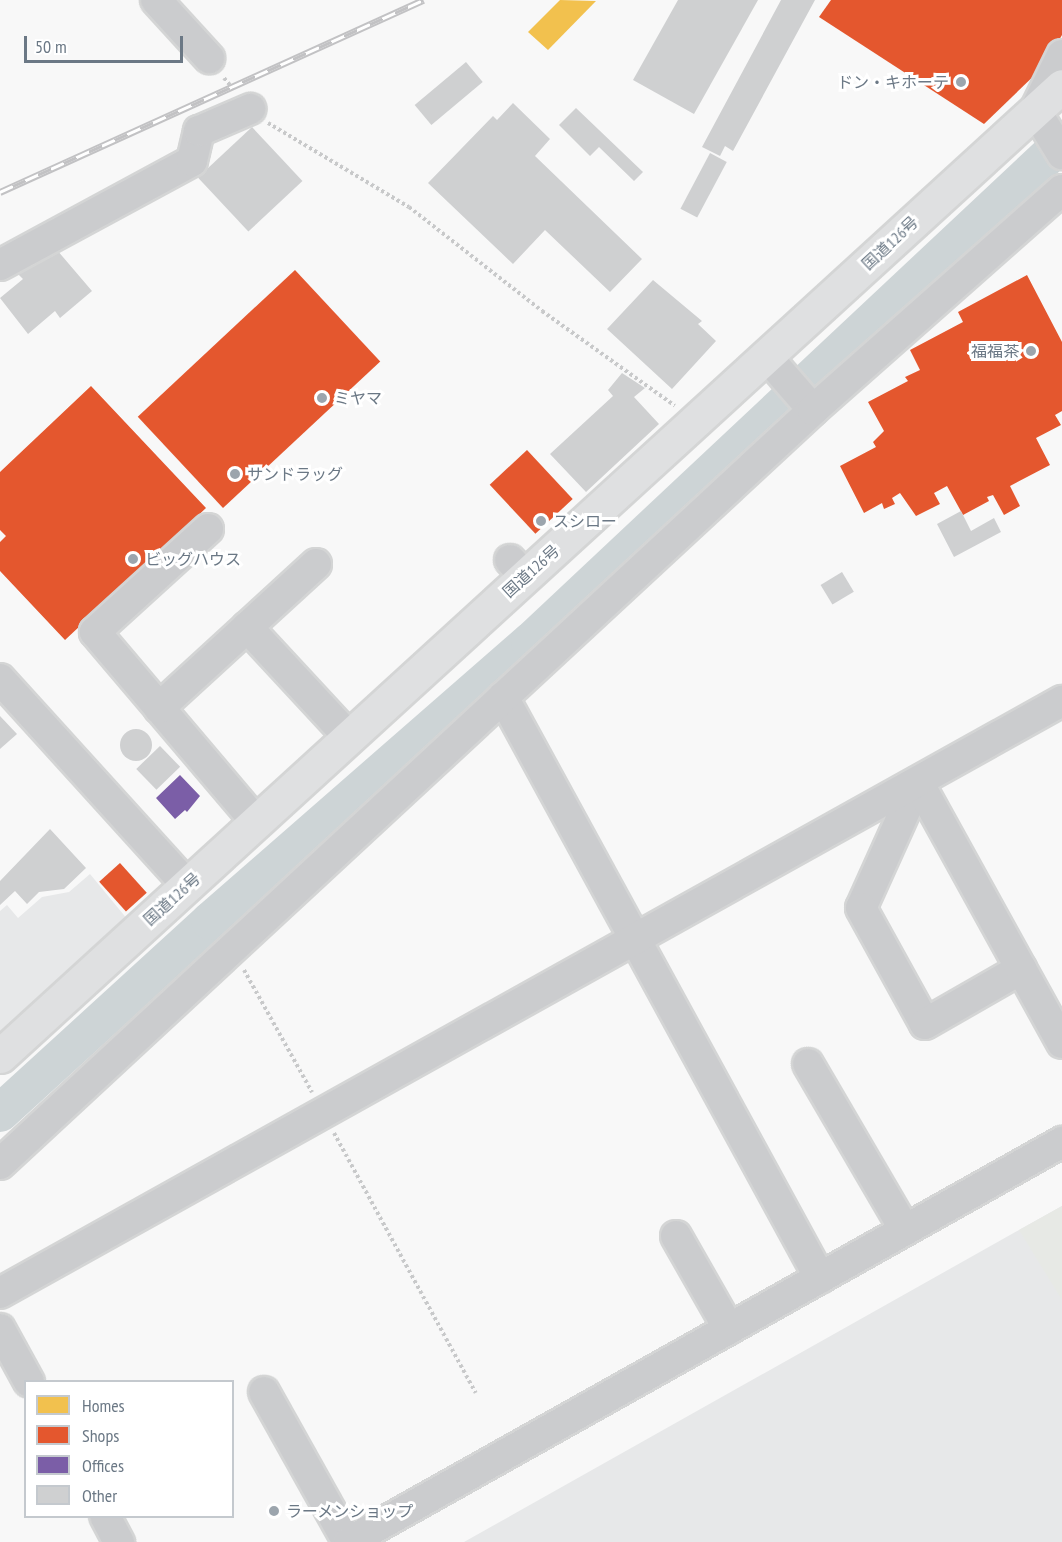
<!DOCTYPE html>
<html>
<head>
<meta charset="utf-8">
<style>
	body { margin:0 }
	#map { position:relative; width:1062px; height:1542px; overflow:hidden; background:#f8f8f8; font-family:"PT Sans Narrow","Noto Sans JP",sans-serif }
	div>[style] { position:absolute }
	[style*='--x'] { left:calc(var(--x)*1px); top:calc(var(--y)*1px); width:calc(var(--w)*1px); rotate:calc(var(--a)*1deg) }
	.built>* { inset:0; background:#e7e8e9 }
	.green>* { inset:0; background:#e7e9e5 }
	.homes>* { inset:0; background:#f2c14e }
	.shops>* { inset:0; background:#e4572e; transform-origin:0 0 }
	.offices>* { inset:0; background:#7b5ea7 }
	.river>* { height:38px; margin:-19px; padding:0 19px; transform-origin:19px; border-radius:19px; background:#cdd4d6 }
	.building>* { inset:0; background:#cfd0d1; transform-origin:0 0 }
	.round { border-radius:50% }
	.path>* { height:4px; margin-top:-2px; transform-origin:0; background:repeating-linear-gradient(90deg,#c8c9ca 0 3px,transparent 0 6px) }
	.roads { filter:drop-shadow(2px 0 #d4d5d5) drop-shadow(-2px 0 #d4d5d5) drop-shadow(0 2px #d4d5d5) drop-shadow(0 -2px #d4d5d5) }
	.minor>* { height:30px; margin:-15px; padding:0 15px; transform-origin:15px; border-radius:15px; background:#cbccce }
	.highway>* { height:33px; margin:-16.5px; padding:0 16.5px; transform-origin:16.5px; border-radius:16.5px; background:#dfe0e1 }
	.rail>* { height:7px; margin-top:-3.5px; transform-origin:0; background:repeating-linear-gradient(90deg,#fff 0 14px,#c2c2c4 0 28px); box-sizing:border-box; border-block:2px solid #c2c2c4 }
	.dots>* { width:16px; height:16px; translate:-50% -50%; box-sizing:border-box; border:3px solid #fff; border-radius:50% }
	span { translate:-50% -50%; white-space:nowrap; text-align:center; line-height:1.15; -webkit-text-stroke:6px #fff; paint-order:stroke }
	.poi-label { font-size:16px; color:#6b7885 }
	.right { translate:-100% -50%; text-align:right }
	.left { translate:0 -50%; text-align:left }
	.street-label { font-size:16px; color:#6b7885 }
	.legend { position:absolute; left:24px; top:1380px; width:210px; height:138px; box-sizing:border-box; background:#fff; border:2px solid #c4c9ce; margin:0; padding:8px 10px; list-style:none; font-size:18px; color:#6b7885 }
	.legend li { display:flex; align-items:center; gap:12px; height:30px }
	.legend b { width:30px; border:2px solid #c4c9ce }
	.scale { position:absolute; left:24px; top:36px; width:159px; height:27px; box-sizing:border-box; border:3px solid #6b7885; border-top:0; padding-left:8px; font-size:18px; line-height:21px; white-space:nowrap; color:#6b7885; -webkit-text-stroke:4px #fff; paint-order:stroke }
</style>
</head>
<body>
<div id="map">
	<div class="built">
		<div style="clip-path:polygon(90px 874px,128px 920px,0 1032px,0 911px,7px 905px,18px 918px,42px 897px,69px 892px)"></div>
		<div style="clip-path:polygon(1062px 1206px,1062px 1542px,464px 1542px,1019px 1230px)"></div>
	</div>
	<div class="green">
		<div style="clip-path:polygon(1062px 1206px,1062px 1300px,1019px 1230px)"></div>
	</div>
	<div class="homes">
		<div style="clip-path:polygon(560px 0,596px 1px,548px 50px,528px 32px)"></div>
	</div>
	<div class="shops">
		<div style="clip-path:polygon(831px 0,1062px 0,1062px 35px,1042px 68px,984px 124px,819px 17px)"></div>
		<div style="left:295px;top:270px;width:125px;height:215px;rotate:47deg"></div>
		<div style="clip-path:polygon(1027px 275px,1062px 342px,1062px 411px,1055px 415px,1061px 425px,1036px 438px,1050px 465px,1010px 486px,1020px 506px,1004px 515px,993px 495px,987px 497px,989px 501px,963px 515px,947px 486px,934px 493px,940px 504px,916px 516px,900px 493px,892px 498px,895px 504px,884px 509px,882px 503px,864px 513px,840px 466px,876px 447px,873px 442px,884px 431px,868px 402px,908px 381px,905px 377px,920px 370px,910px 350px,963px 322px,958px 312px)"></div>
		<div style="clip-path:polygon(91px 386px,206px 508px,65px 640px,0 571px,0 542px,6px 536px,0 530px,0 472px)"></div>
		<div style="left:527px;top:450px;width:67px;height:51px;rotate:47deg"></div>
		<div style="left:120px;top:863px;width:40px;height:28px;rotate:48deg"></div>
	</div>
	<div class="offices">
		<div style="clip-path:polygon(180px 775px,200px 796px,187px 812px,185px 810px,175px 819px,156px 798px)"></div>
	</div>
	<div class="river">
		<div style="--x:0;--y:1113;--w:285;--a:-42.4"></div>
		<div style="--x:210;--y:921;--w:425;--a:-41.1"></div>
		<div style="--x:530;--y:642;--w:729;--a:-43.17"></div>
	</div>
	<div class="building">
		<div style="clip-path:polygon(678px 0,758px 0,694px 114px,633px 80px)"></div>
		<div style="clip-path:polygon(781px 0,815px 0,733px 151px,725px 146px,720px 156px,702px 147px)"></div>
		<div style="left:466px;top:62px;width:26px;height:67px;rotate:50deg"></div>
		<div style="clip-path:polygon(513px 103px,550px 139px,535px 156px,642px 259px,610px 292px,545px 230px,513px 264px,428px 183px,493px 116px,497px 120px)"></div>
		<div style="clip-path:polygon(576px 108px,643px 172px,634px 181px,599px 147px,590px 156px,559px 125px)"></div>
		<div style="left:252px;top:127px;width:74px;height:74px;rotate:47deg"></div>
		<div style="left:710px;top:153px;width:19px;height:63px;rotate:28deg"></div>
		<div style="clip-path:polygon(51px 243px,92px 291px,60px 318px,55px 311px,28px 334px,0 298px,23px 279px,17px 273px)"></div>
		<div style="clip-path:polygon(653px 280px,702px 321px,698px 324px,716px 341px,672px 389px,607px 329px)"></div>
		<div style="clip-path:polygon(622px 373px,645px 388px,634px 397px,659px 424px,586px 492px,550px 454px,613px 396px,608px 390px)"></div>
		<div style="clip-path:polygon(961px 511px,971px 531px,994px 518px,1001px 532px,954px 557px,937px 524px)"></div>
		<div style="left:842px;top:572px;width:23px;height:25px;rotate:59deg"></div>
		<div style="clip-path:polygon(0 716px,17px 734px,0 749px)"></div>
		<div class="round" style="left:120px;top:729px;width:32px;height:32px"></div>
		<div style="left:160px;top:746px;width:29px;height:33px;rotate:46deg"></div>
		<div style="clip-path:polygon(50px 829px,86px 868px,64px 889px,39px 892px,27px 904px,15px 891px,0 905px,0 881px)"></div>
	</div>
	<div class="path">
		<div style="--x:224;--y:78;--w:17;--a:50"></div>
		<div style="--x:268;--y:123;--w:164;--a:30.8"></div>
		<div style="--x:409;--y:207;--w:169;--a:38"></div>
		<div style="--x:542;--y:311;--w:163;--a:35.5"></div>
		<div style="--x:244;--y:970;--w:140;--a:60.9"></div>
		<div style="--x:334;--y:1133;--w:296;--a:61.4"></div>
	</div>
	<div class="roads">
		<div class="minor">
			<div style="--x:156;--y:0;--w:79;--a:47.6"></div>
			<div style="--x:1062;--y:55;--w:61;--a:116.1"></div>
			<div style="--x:1035;--y:110;--w:52;--a:58.5"></div>
			<div style="--x:0;--y:265;--w:218;--a:-28.4"></div>
			<div style="--x:192;--y:161;--w:31;--a:-77"></div>
			<div style="--x:199;--y:131;--w:56;--a:-23.3"></div>
			<div style="--x:767;--y:357;--w:70;--a:49"></div>
			<div style="--x:208;--y:529;--w:153;--a:137.7"></div>
			<div style="--x:95;--y:632;--w:249;--a:49.7"></div>
			<div style="--x:510;--y:560;--w:22;--a:47"></div>
			<div style="--x:247;--y:627;--w:150;--a:47.2"></div>
			<div style="--x:0;--y:679;--w:278;--a:47.8"></div>
			<div style="--x:503;--y:697;--w:662;--a:61.38"></div>
			<div style="--x:159;--y:708;--w:213;--a:-42.5"></div>
			<div style="--x:918;--y:782;--w:138;--a:114.3"></div>
			<div style="--x:861;--y:908;--w:132;--a:61.1"></div>
			<div style="--x:925;--y:1024;--w:111;--a:-29.8"></div>
			<div style="--x:918;--y:782;--w:298;--a:61.1"></div>
			<div style="--x:808;--y:1064;--w:192;--a:59.7"></div>
			<div style="--x:0;--y:1164;--w:1109;--a:-42.84"></div>
			<div style="--x:813;--y:410;--w:332;--a:-41.5"></div>
			<div style="--x:676;--y:1236;--w:107;--a:60.3"></div>
			<div style="--x:0;--y:1293;--w:1216;--a:-29.14"></div>
			<div style="--x:0;--y:1329;--w:60;--a:61.3"></div>
			<div style="--x:264;--y:1392;--w:172;--a:60.8"></div>
			<div style="--x:105;--y:1516;--w:30;--a:62"></div>
			<div style="--x:349;--y:1542;--w:818;--a:-29.29"></div>
		</div>
		<div class="highway">
			<div style="--x:0;--y:1056;--w:1438;--a:-42.41"></div>
		</div>
	</div>
	<div class="rail">
		<div style="--x:0;--y:192;--w:465;--a:-24.4"></div>
	</div>
	<div class="dots">
		<div style="left:961px;top:82px;background:#9ca5ad"></div>
		<div style="left:1031px;top:351px;background:#9ca5ad"></div>
		<div style="left:322px;top:398px;background:#9ca5ad"></div>
		<div style="left:235px;top:474px;background:#9ca5ad"></div>
		<div style="left:541px;top:521px;background:#9ca5ad"></div>
		<div style="left:133px;top:559px;background:#9ca5ad"></div>
		<div style="left:274px;top:1511px;background:#9ca5ad"></div>
	</div>
	<div class="poi-label">
		<span class="right" style="left:949px;top:82px">ドン・キホーテ</span>
		<span class="right" style="left:1019px;top:351px">福福茶</span>
		<span class="left" style="left:334px;top:398px">ミヤマ</span>
		<span class="left" style="left:247px;top:474px">サンドラッグ</span>
		<span class="left" style="left:553px;top:521px">スシロー</span>
		<span class="left" style="left:145px;top:559px">ビッグハウス</span>
		<span class="left" style="left:286px;top:1511px">ラーメンショップ</span>
	</div>
	<div class="street-label">
		<span style="left:890px;top:243px;rotate:-43deg">国道126号</span>
		<span style="left:531px;top:571px;rotate:-42deg">国道126号</span>
		<span style="left:172px;top:899px;rotate:-42deg">国道126号</span>
	</div>
	<ul class="legend">
	<li><b style="height:16px;background:#f2c14e"></b>Homes</li>
	<li><b style="height:16px;background:#e4572e"></b>Shops</li>
	<li><b style="height:16px;background:#7b5ea7"></b>Offices</li>
	<li><b style="height:16px;background:#cfd0d1"></b>Other</li>
	</ul>
	<div class="scale">50 m</div>
</div>
</body>
</html>
